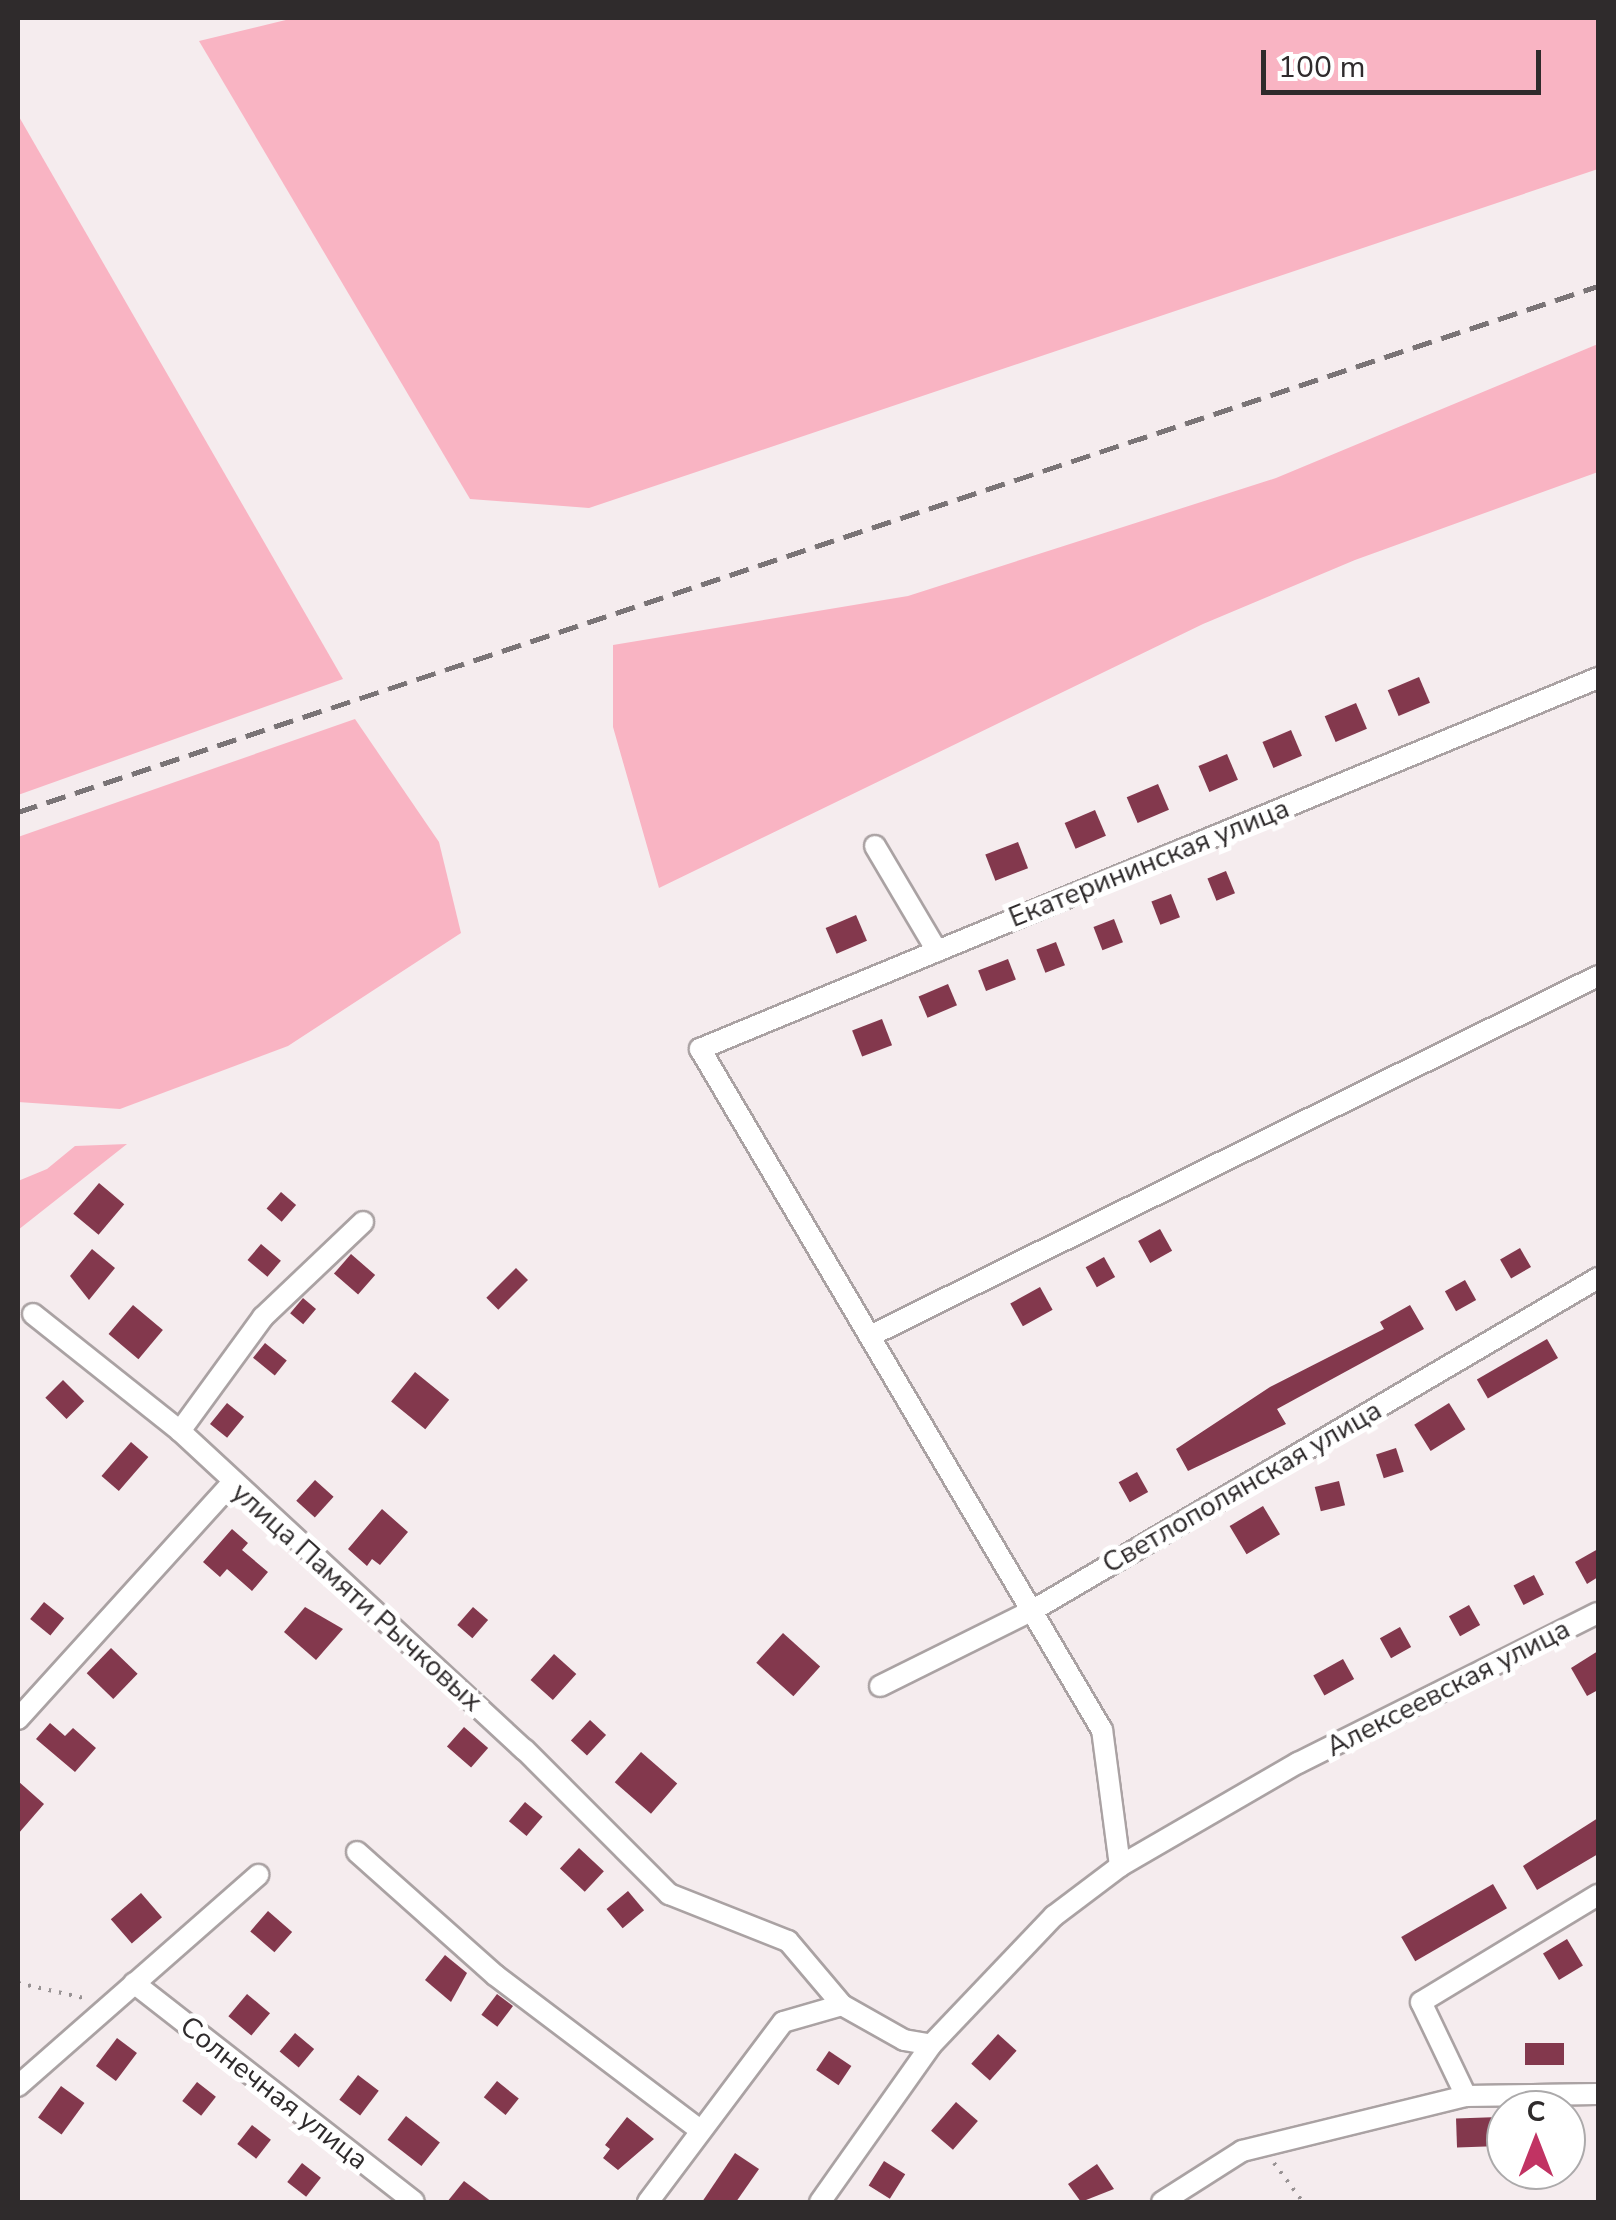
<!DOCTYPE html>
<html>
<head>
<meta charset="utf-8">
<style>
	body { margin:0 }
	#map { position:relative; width:1616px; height:2220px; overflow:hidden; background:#f5ecee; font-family:"Nunito Sans",sans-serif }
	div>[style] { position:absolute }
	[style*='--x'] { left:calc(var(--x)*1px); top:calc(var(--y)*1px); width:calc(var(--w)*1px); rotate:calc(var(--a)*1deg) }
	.green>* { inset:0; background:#f9b4c3 }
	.building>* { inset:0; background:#83384d; transform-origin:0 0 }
	.path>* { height:4px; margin-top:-2px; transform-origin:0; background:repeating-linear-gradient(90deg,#989293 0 2.5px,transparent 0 10.5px) }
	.roads { filter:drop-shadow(2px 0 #aaa2a3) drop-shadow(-2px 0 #aaa2a3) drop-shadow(0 2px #aaa2a3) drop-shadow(0 -2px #aaa2a3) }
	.minor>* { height:20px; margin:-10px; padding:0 10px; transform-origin:10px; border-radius:10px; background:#fff }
	.rail>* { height:5px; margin-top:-2.5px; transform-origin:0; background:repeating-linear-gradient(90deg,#7a7476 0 20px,transparent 0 30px) }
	span { translate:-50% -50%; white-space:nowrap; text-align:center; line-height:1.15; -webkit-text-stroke:10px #fff; paint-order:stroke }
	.street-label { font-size:28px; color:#2f2b2c }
	.frame { position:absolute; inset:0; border:20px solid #2f2b2c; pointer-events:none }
	.north { position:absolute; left:1486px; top:2090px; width:100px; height:100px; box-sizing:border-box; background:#fff; border:2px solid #acaaab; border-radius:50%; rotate:0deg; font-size:28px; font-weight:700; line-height:40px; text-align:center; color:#2f2b2c }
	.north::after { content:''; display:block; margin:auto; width:35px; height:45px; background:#c13363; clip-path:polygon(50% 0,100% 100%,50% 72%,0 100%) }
	.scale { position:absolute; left:1261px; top:50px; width:280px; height:45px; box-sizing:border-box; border:5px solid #2f2b2c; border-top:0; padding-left:12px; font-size:30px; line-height:35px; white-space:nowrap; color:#2f2b2c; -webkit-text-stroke:8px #fff; paint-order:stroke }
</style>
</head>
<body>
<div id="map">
	<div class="green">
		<div style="clip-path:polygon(294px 18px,1598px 18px,1598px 169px,589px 508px,470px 499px,199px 41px)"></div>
		<div style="clip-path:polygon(18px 115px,343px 679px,18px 795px)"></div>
		<div style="clip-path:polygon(1598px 344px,1598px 472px,1355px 560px,1203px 624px,659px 888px,613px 727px,613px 645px,908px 596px,1276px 478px)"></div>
		<div style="clip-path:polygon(355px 719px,439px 842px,461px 933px,288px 1046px,120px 1109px,18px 1102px,18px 837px)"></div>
		<div style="clip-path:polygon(127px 1144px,18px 1230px,18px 1181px,47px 1169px,75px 1146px)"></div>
	</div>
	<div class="building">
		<div style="left:1419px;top:677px;width:28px;height:34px;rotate:67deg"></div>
		<div style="left:1356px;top:703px;width:28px;height:34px;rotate:67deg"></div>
		<div style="left:1291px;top:730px;width:28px;height:31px;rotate:67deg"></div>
		<div style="left:1227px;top:754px;width:28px;height:31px;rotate:67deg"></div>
		<div style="left:1158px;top:784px;width:28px;height:34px;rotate:67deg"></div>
		<div style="left:1095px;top:810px;width:28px;height:33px;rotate:67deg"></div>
		<div style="left:1018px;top:842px;width:28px;height:35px;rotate:69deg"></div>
		<div style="left:1226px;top:871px;width:24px;height:20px;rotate:68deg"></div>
		<div style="left:1171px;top:894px;width:25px;height:21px;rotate:69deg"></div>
		<div style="left:856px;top:915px;width:28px;height:33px;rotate:67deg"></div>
		<div style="left:1114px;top:919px;width:25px;height:22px;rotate:69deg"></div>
		<div style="left:1056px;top:942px;width:25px;height:21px;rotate:69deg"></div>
		<div style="left:1008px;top:959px;width:22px;height:32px;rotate:69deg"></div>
		<div style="left:948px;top:984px;width:23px;height:32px;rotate:67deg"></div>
		<div style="left:882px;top:1019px;width:28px;height:32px;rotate:69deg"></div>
		<div style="left:99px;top:1183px;width:33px;height:40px;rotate:40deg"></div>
		<div style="left:281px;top:1192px;width:20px;height:22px;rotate:41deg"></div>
		<div style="left:1160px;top:1229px;width:25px;height:25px;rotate:61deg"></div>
		<div style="left:261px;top:1244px;width:26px;height:21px;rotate:40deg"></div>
		<div style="left:1520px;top:1248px;width:22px;height:23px;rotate:60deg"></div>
		<div style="clip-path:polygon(92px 1249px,115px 1268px,89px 1300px,70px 1276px)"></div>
		<div style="left:351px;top:1254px;width:32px;height:26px;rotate:41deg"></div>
		<div style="left:1104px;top:1257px;width:23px;height:21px;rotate:61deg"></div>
		<div style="left:516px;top:1268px;width:17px;height:42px;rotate:45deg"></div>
		<div style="left:1465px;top:1280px;width:23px;height:23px;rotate:61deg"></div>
		<div style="left:1040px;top:1287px;width:26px;height:34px;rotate:61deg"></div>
		<div style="left:303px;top:1298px;width:17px;height:20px;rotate:40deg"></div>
		<div style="left:133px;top:1305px;width:39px;height:38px;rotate:40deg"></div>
		<div style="clip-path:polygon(1410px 1305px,1424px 1329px,1277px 1409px,1286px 1424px,1188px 1471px,1176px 1449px,1270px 1387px,1384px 1329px,1380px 1322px)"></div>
		<div style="left:1547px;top:1339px;width:22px;height:81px;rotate:60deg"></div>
		<div style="left:265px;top:1343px;width:28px;height:19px;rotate:39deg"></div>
		<div style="left:415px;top:1372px;width:44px;height:38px;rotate:39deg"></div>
		<div style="left:63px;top:1380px;width:30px;height:25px;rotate:45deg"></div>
		<div style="left:227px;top:1403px;width:22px;height:27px;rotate:39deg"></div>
		<div style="left:1449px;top:1403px;width:31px;height:41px;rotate:58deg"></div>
		<div style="left:131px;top:1442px;width:23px;height:45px;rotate:41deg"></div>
		<div style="left:1396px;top:1448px;width:25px;height:21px;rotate:72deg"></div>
		<div style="left:1137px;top:1472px;width:23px;height:21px;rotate:61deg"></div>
		<div style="left:315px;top:1480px;width:25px;height:28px;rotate:42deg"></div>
		<div style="left:1339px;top:1481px;width:25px;height:25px;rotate:76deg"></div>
		<div style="left:1263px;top:1506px;width:33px;height:39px;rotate:59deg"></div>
		<div style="clip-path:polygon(382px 1509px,408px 1532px,380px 1565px,372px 1559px,367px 1566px,348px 1549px)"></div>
		<div style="clip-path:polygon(232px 1529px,248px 1543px,242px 1550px,268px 1572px,252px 1591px,227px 1569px,220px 1577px,203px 1562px)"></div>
		<div style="clip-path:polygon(1598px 1549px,1598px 1577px,1587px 1584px,1575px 1562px)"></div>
		<div style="left:1534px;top:1575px;width:22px;height:23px;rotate:63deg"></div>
		<div style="left:44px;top:1602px;width:26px;height:22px;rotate:39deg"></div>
		<div style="left:1469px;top:1605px;width:23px;height:23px;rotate:61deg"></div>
		<div style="clip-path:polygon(305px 1607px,343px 1629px,316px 1660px,284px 1632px)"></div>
		<div style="left:473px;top:1607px;width:20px;height:24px;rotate:41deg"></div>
		<div style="left:1400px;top:1627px;width:23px;height:23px;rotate:61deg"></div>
		<div style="left:783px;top:1633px;width:50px;height:40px;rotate:42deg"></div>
		<div style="left:111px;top:1648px;width:37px;height:35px;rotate:44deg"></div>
		<div style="clip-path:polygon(1598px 1651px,1598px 1690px,1587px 1696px,1571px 1668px)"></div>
		<div style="left:554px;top:1654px;width:30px;height:35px;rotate:42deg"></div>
		<div style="left:1343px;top:1659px;width:23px;height:34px;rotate:61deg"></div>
		<div style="left:590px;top:1720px;width:22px;height:28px;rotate:43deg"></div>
		<div style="clip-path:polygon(50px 1723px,65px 1736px,73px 1728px,96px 1748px,75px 1772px,36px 1739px)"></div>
		<div style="left:464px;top:1727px;width:32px;height:26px;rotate:41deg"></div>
		<div style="left:641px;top:1752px;width:48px;height:40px;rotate:41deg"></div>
		<div style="clip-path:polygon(18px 1781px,44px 1804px,18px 1834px)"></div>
		<div style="left:525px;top:1802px;width:23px;height:25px;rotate:40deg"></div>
		<div style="clip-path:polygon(1598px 1818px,1598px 1854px,1537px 1890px,1523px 1866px)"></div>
		<div style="left:579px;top:1848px;width:34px;height:28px;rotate:43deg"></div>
		<div style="left:1493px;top:1884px;width:28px;height:106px;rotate:60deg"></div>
		<div style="left:628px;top:1891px;width:25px;height:28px;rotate:50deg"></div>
		<div style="left:141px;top:1893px;width:32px;height:40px;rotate:49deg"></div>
		<div style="left:268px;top:1911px;width:32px;height:27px;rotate:41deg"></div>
		<div style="left:1567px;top:1939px;width:31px;height:28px;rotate:59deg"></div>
		<div style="clip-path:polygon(445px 1955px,467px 1973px,451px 2002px,425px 1980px)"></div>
		<div style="left:247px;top:1994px;width:30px;height:29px;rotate:40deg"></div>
		<div style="left:497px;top:1994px;width:20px;height:26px;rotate:37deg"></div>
		<div style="left:295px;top:2033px;width:25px;height:24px;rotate:40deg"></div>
		<div style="left:998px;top:2034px;width:25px;height:40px;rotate:42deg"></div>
		<div style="left:117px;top:2038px;width:25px;height:35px;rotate:37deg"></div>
		<div style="left:1525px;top:2043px;width:39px;height:22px"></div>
		<div style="left:829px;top:2051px;width:27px;height:23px;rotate:34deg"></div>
		<div style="left:358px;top:2075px;width:26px;height:31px;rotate:37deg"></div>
		<div style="left:497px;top:2081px;width:28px;height:21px;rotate:39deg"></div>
		<div style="left:197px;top:2082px;width:24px;height:24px;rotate:38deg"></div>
		<div style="left:61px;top:2086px;width:29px;height:39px;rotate:36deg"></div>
		<div style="left:956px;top:2102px;width:29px;height:38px;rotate:41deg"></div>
		<div style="left:406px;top:2116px;width:43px;height:30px;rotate:38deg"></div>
		<div style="clip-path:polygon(627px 2117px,654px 2139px,618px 2170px,603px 2158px,610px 2149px,605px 2145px)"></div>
		<div style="left:1499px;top:2117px;width:29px;height:43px;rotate:88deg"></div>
		<div style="left:252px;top:2125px;width:24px;height:24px;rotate:38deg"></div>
		<div style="clip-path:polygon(735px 2153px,759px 2169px,736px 2202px,702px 2202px)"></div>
		<div style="left:884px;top:2161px;width:25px;height:29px;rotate:32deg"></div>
		<div style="left:302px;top:2163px;width:24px;height:24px;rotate:38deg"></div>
		<div style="clip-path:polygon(1097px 2164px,1114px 2189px,1081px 2202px,1068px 2184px)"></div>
		<div style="clip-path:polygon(464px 2181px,492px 2202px,447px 2202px)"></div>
	</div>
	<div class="path">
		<div style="--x:18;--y:1983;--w:72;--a:12.9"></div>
		<div style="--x:1274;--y:2163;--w:49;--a:53.4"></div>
	</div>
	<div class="roads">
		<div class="minor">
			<div style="--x:875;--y:846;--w:122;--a:59.4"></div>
			<div style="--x:33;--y:1314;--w:188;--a:38.5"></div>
			<div style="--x:180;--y:1431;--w:470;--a:42.8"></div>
			<div style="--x:525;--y:1750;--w:204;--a:45"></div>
			<div style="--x:669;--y:1894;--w:128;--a:21.6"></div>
			<div style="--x:788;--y:1941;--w:84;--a:49.8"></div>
			<div style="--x:870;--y:1336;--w:812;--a:-26.31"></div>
			<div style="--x:180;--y:1431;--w:141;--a:-53.9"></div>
			<div style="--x:263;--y:1317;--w:138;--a:-43.5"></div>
			<div style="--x:880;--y:1686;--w:173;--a:-26.4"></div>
			<div style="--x:1035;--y:1609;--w:653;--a:-30.45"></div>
			<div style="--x:18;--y:1719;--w:317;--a:-47.8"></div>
			<div style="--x:357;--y:1852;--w:185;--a:41.7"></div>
			<div style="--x:495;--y:1975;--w:257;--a:37.1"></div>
			<div style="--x:1120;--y:1866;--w:137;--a:-97.5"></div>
			<div style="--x:1102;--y:1730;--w:791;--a:-120.55"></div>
			<div style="--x:700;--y:1049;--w:972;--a:-22.45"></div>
			<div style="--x:134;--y:1983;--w:355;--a:38"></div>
			<div style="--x:18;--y:2086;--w:320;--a:-41.3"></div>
			<div style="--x:1466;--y:2096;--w:104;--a:-115.6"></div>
			<div style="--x:1421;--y:2002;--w:207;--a:-31.2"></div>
			<div style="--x:648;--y:2202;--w:225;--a:-53.1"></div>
			<div style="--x:783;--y:2022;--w:61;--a:-16.1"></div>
			<div style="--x:842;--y:2005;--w:71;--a:29.4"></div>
			<div style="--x:904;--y:2040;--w:27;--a:10"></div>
			<div style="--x:931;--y:2045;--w:178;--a:-46.4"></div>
			<div style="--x:1054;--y:1916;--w:83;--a:-37.1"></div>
			<div style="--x:1120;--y:1866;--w:206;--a:-30.1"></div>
			<div style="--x:1298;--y:1763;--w:335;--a:-26.6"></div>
			<div style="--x:820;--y:2202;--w:192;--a:-54.7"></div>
			<div style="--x:1162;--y:2202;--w:95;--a:-32.5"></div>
			<div style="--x:1242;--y:2151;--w:231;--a:-13.8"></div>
			<div style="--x:1466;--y:2096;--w:132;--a:-0.9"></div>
		</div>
	</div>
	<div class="rail">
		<div style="--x:18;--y:812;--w:1665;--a:-18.41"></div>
	</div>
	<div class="street-label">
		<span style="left:1149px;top:863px;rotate:-22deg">Екатерининская улица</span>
		<span style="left:1242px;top:1487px;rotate:-30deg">Светлополянская улица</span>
		<span style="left:357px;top:1597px;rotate:42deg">улица Памяти Рычковых</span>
		<span style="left:1448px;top:1688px;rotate:-27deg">Алексеевская улица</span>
		<span style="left:274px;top:2093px;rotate:38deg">Солнечная улица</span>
	</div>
	<div class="frame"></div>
	<div class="north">С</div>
	<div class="scale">100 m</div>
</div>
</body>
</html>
